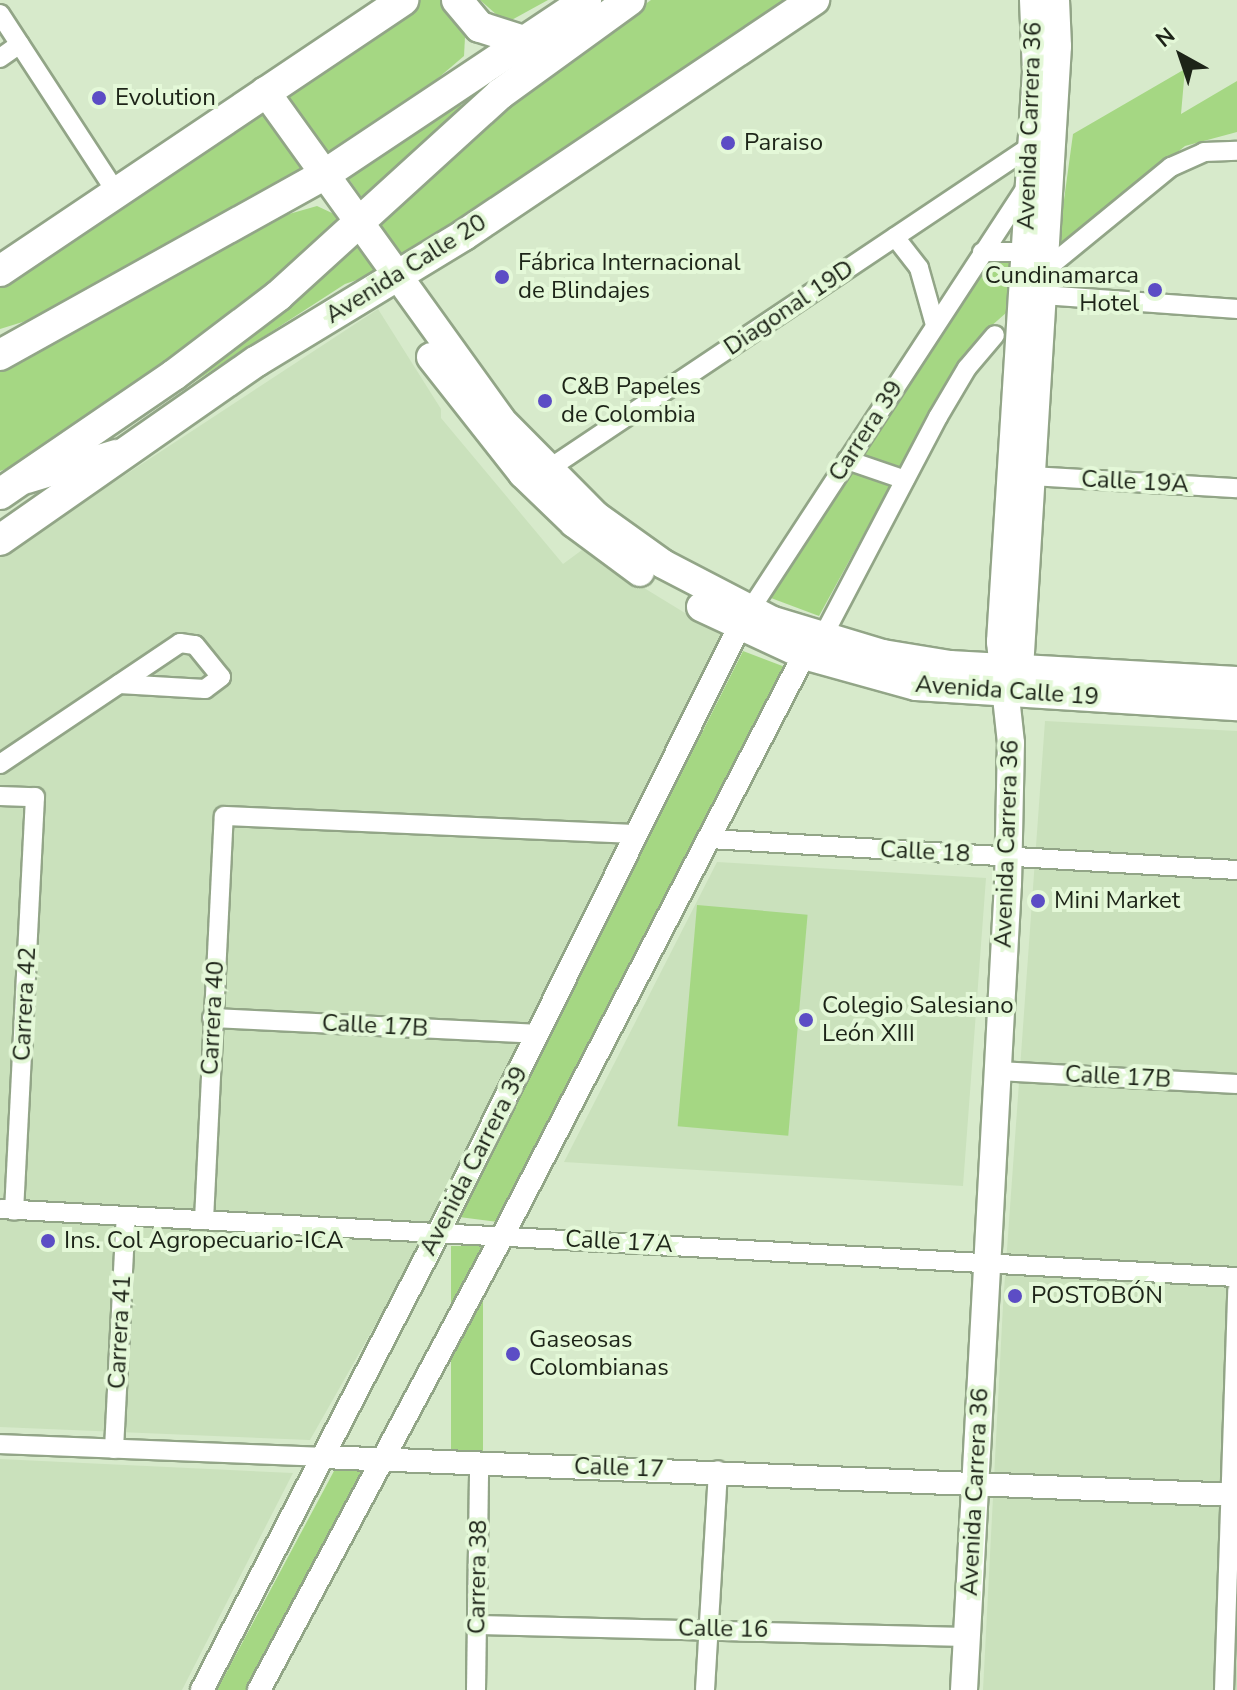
<!DOCTYPE html>
<html>
<head>
<meta charset="utf-8">
<style>
	body { margin:0 }
	#map { position:relative; width:1237px; height:1690px; overflow:hidden; background:#d7eacb; font-family:"Nunito Sans",sans-serif }
	div>[style] { position:absolute }
	[style*='--x'] { left:calc(var(--x)*1px); top:calc(var(--y)*1px); width:calc(var(--w)*1px); rotate:calc(var(--a)*1deg) }
	.built>* { inset:0; background:#cae1bc }
	.green>* { inset:0; background:#a5d783; transform-origin:0 0 }
	.roads { filter:drop-shadow(2px 0 #92a587) drop-shadow(-2px 0 #92a587) drop-shadow(0 2px #92a587) drop-shadow(0 -2px #92a587) }
	.minor>* { height:18px; margin:-9px; padding:0 9px; transform-origin:9px; border-radius:9px; background:#fff }
	.tertiary>* { height:22px; margin:-11px; padding:0 11px; transform-origin:11px; border-radius:11px; background:#fff }
	.secondary>* { height:26px; margin:-13px; padding:0 13px; transform-origin:13px; border-radius:13px; background:#fff }
	.primary>* { height:28px; margin:-14px; padding:0 14px; transform-origin:14px; border-radius:14px; background:#fff }
	.trunk>* { height:30px; margin:-15px; padding:0 15px; transform-origin:15px; border-radius:15px; background:#fff }
	.dots>* { width:22px; height:22px; translate:-50% -50%; box-sizing:border-box; border:4px solid #e4f8d8; border-radius:50% }
	span { translate:-50% -50%; white-space:nowrap; text-align:center; line-height:1.15; -webkit-text-stroke:8px #e4f8d8; paint-order:stroke }
	.poi-label { font-size:24px; color:#1d2418 }
	.left { translate:0 -50%; text-align:left }
	.right { translate:-100% -50%; text-align:right }
	.street-label { font-size:24px; color:#1d2418 }
	.north { position:absolute; left:1141px; top:16px; width:80px; height:80px; -webkit-text-stroke:6px #e4f8d8; paint-order:stroke; rotate:320deg; font-size:22px; font-weight:700; line-height:32px; text-align:center; color:#1d2418 }
	.north::after { content:''; display:block; margin:auto; width:28px; height:36px; background:#1d2418; clip-path:polygon(50% 0,100% 100%,50% 72%,0 100%) }
</style>
</head>
<body>
<div id="map">
	<div class="built">
		<div style="clip-path:polygon(378px 309px,441px 409px,441px 418px,563px 564px,582px 550px,721px 635px,437px 1216px,310px 1440px,0 1427px,0 557px)"></div>
		<div style="clip-path:polygon(1045px 721px,1237px 731px,1237px 1690px,983px 1690px,1003px 1305px)"></div>
		<div style="clip-path:polygon(717px 862px,986px 878px,963px 1186px,564px 1162px)"></div>
		<div style="clip-path:polygon(0 1459px,293px 1473px,182px 1690px,0 1690px)"></div>
	</div>
	<div class="green">
		<div style="clip-path:polygon(420px 0,440px 0,465px 37px,464px 56px,396px 114px,326px 158px,282px 94px)"></div>
		<div style="clip-path:polygon(480px 0,548px 0,506px 23px)"></div>
		<div style="clip-path:polygon(651px 0,795px 0,404px 266px,378px 225px,501px 110px)"></div>
		<div style="clip-path:polygon(1185px 69px,1181px 114px,1237px 81px,1237px 132px,1185px 146px,1057px 251px,1073px 134px)"></div>
		<div style="clip-path:polygon(458px 101px,465px 110px,365px 202px,346px 175px)"></div>
		<div style="clip-path:polygon(259px 108px,304px 172px,42px 316px,0 329px,0 279px)"></div>
		<div style="clip-path:polygon(317px 206px,347px 220px,192px 346px,22px 464px,0 471px,0 367px,282px 216px)"></div>
		<div style="clip-path:polygon(356px 246px,377px 273px,345px 284px,191px 384px)"></div>
		<div style="clip-path:polygon(1005px 257px,1016px 259px,1015px 305px,981px 335px,942px 391px,819px 616px,771px 598px,970px 284px,990px 264px)"></div>
		<div style="clip-path:polygon(743px 651px,785px 667px,498px 1222px,459px 1217px)"></div>
		<div style="left:697px;top:905px;width:111px;height:222px;rotate:5deg"></div>
		<div style="left:451px;top:1246px;width:32px;height:215px"></div>
		<div style="clip-path:polygon(363px 1469px,246px 1690px,217px 1690px,334px 1471px)"></div>
	</div>
	<div class="roads">
		<div class="minor">
			<div style="--x:0;--y:14;--w:212;--a:56.9"></div>
			<div style="--x:0;--y:58;--w:24;--a:-35"></div>
			<div style="--x:895;--y:237;--w:39;--a:52"></div>
			<div style="--x:919;--y:268;--w:59;--a:74.3"></div>
			<div style="--x:982;--y:252;--w:42;--a:0"></div>
			<div style="--x:1045;--y:270;--w:163;--a:-39.3"></div>
			<div style="--x:1171;--y:167;--w:36;--a:-24"></div>
			<div style="--x:1204;--y:152;--w:33;--a:-2"></div>
			<div style="--x:1043;--y:295;--w:195;--a:4.1"></div>
			<div style="--x:847;--y:460;--w:61;--a:19"></div>
			<div style="--x:547;--y:470;--w:582;--a:-33.8"></div>
			<div style="--x:1032;--y:476;--w:205;--a:3.4"></div>
			<div style="--x:750;--y:610;--w:506;--a:-56.84"></div>
			<div style="--x:822;--y:638;--w:250;--a:-62.3"></div>
			<div style="--x:938;--y:417;--w:57;--a:-59.4"></div>
			<div style="--x:967;--y:368;--w:43;--a:-49.7"></div>
			<div style="--x:0;--y:764;--w:217;--a:-33.9"></div>
			<div style="--x:180;--y:643;--w:15;--a:8"></div>
			<div style="--x:195;--y:645;--w:41;--a:50.9"></div>
			<div style="--x:221;--y:677;--w:20;--a:143"></div>
			<div style="--x:205;--y:689;--w:86;--a:-176.7"></div>
			<div style="--x:0;--y:796;--w:35;--a:2"></div>
			<div style="--x:35;--y:797;--w:414;--a:92.9"></div>
			<div style="--x:710;--y:839;--w:528;--a:3.37"></div>
			<div style="--x:212;--y:1018;--w:325;--a:2.8"></div>
			<div style="--x:998;--y:1071;--w:239;--a:3.1"></div>
			<div style="--x:0;--y:1209;--w:1239;--a:3.15"></div>
			<div style="--x:204;--y:1220;--w:404;--a:-87.2"></div>
			<div style="--x:224;--y:816;--w:413;--a:2.5"></div>
			<div style="--x:0;--y:1444;--w:323;--a:2.3"></div>
			<div style="--x:114;--y:1449;--w:233;--a:-87.1"></div>
			<div style="--x:478;--y:1625;--w:489;--a:1.4"></div>
			<div style="--x:476;--y:1690;--w:226;--a:-89.2"></div>
			<div style="--x:705;--y:1690;--w:220;--a:-86.6"></div>
			<div style="--x:1224;--y:1690;--w:400;--a:-88.1"></div>
		</div>
		<div class="tertiary">
			<div style="--x:323;--y:1457;--w:915;--a:2.38"></div>
			<div style="--x:202;--y:1690;--w:516;--a:-62.64"></div>
			<div style="--x:439;--y:1232;--w:675;--a:-63.62"></div>
			<div style="--x:259;--y:1690;--w:516;--a:-61.8"></div>
			<div style="--x:503;--y:1235;--w:653;--a:-62.57"></div>
		</div>
		<div class="secondary">
			<div style="--x:27;--y:480;--w:93;--a:-16.9"></div>
			<div style="--x:1020;--y:669;--w:624;--a:-86.51"></div>
			<div style="--x:1058;--y:46;--w:46;--a:-92.5"></div>
			<div style="--x:964;--y:1690;--w:807;--a:-86.88"></div>
			<div style="--x:1008;--y:884;--w:141;--a:-88.8"></div>
			<div style="--x:1011;--y:743;--w:102;--a:-96.2"></div>
			<div style="--x:1000;--y:642;--w:571;--a:-86.39"></div>
			<div style="--x:1036;--y:72;--w:72;--a:-92.4"></div>
		</div>
		<div class="primary">
			<div style="--x:265;--y:91;--w:405;--a:54.3"></div>
			<div style="--x:501;--y:420;--w:135;--a:45.3"></div>
			<div style="--x:596;--y:516;--w:82;--a:35.6"></div>
			<div style="--x:663;--y:564;--w:124;--a:27.4"></div>
			<div style="--x:773;--y:621;--w:115;--a:16.7"></div>
			<div style="--x:883;--y:654;--w:68;--a:9.3"></div>
			<div style="--x:950;--y:665;--w:287;--a:3.2"></div>
			<div style="--x:431;--y:357;--w:149;--a:51.8"></div>
			<div style="--x:523;--y:474;--w:71;--a:43.9"></div>
			<div style="--x:574;--y:523;--w:82;--a:36.6"></div>
			<div style="--x:701;--y:607;--w:114;--a:25"></div>
			<div style="--x:804;--y:655;--w:116;--a:15.5"></div>
			<div style="--x:916;--y:686;--w:322;--a:3.6"></div>
		</div>
		<div class="trunk">
			<div style="--x:457;--y:0;--w:35;--a:50"></div>
			<div style="--x:480;--y:27;--w:46;--a:17.7"></div>
			<div style="--x:0;--y:271;--w:486;--a:-33.9"></div>
			<div style="--x:0;--y:355;--w:371;--a:-29.1"></div>
			<div style="--x:324;--y:175;--w:315;--a:-33.7"></div>
			<div style="--x:0;--y:494;--w:211;--a:-34.4"></div>
			<div style="--x:174;--y:375;--w:131;--a:-37.2"></div>
			<div style="--x:278;--y:296;--w:300;--a:-42.3"></div>
			<div style="--x:500;--y:94;--w:160;--a:-35.9"></div>
			<div style="--x:0;--y:540;--w:313;--a:-34.9"></div>
			<div style="--x:257;--y:361;--w:242;--a:-31.3"></div>
			<div style="--x:464;--y:235;--w:422;--a:-33.9"></div>
		</div>
	</div>
	<div class="dots">
		<div style="left:99px;top:98px;background:#5c4dc5"></div>
		<div style="left:728px;top:143px;background:#5c4dc5"></div>
		<div style="left:502px;top:277px;background:#5c4dc5"></div>
		<div style="left:1155px;top:290px;background:#5c4dc5"></div>
		<div style="left:545px;top:401px;background:#5c4dc5"></div>
		<div style="left:1038px;top:901px;background:#5c4dc5"></div>
		<div style="left:806px;top:1020px;background:#5c4dc5"></div>
		<div style="left:48px;top:1241px;background:#5c4dc5"></div>
		<div style="left:1015px;top:1296px;background:#5c4dc5"></div>
		<div style="left:513px;top:1354px;background:#5c4dc5"></div>
	</div>
	<div class="poi-label">
		<span class="left" style="left:115px;top:98px">Evolution</span>
		<span class="left" style="left:744px;top:143px">Paraiso</span>
		<span class="left" style="left:518px;top:277px">Fábrica Internacional<br>de Blindajes</span>
		<span class="right" style="left:1139px;top:290px">Cundinamarca<br>Hotel</span>
		<span class="left" style="left:561px;top:401px">C&amp;B Papeles<br>de Colombia</span>
		<span class="left" style="left:1054px;top:901px">Mini Market</span>
		<span class="left" style="left:822px;top:1020px">Colegio Salesiano<br>León XIII</span>
		<span class="left" style="left:64px;top:1241px">Ins. Col Agropecuario-ICA</span>
		<span class="left" style="left:1031px;top:1296px">POSTOBÓN</span>
		<span class="left" style="left:529px;top:1354px">Gaseosas<br>Colombianas</span>
	</div>
	<div class="street-label">
		<span style="left:1030px;top:126px;rotate:-88deg">Avenida Carrera 36</span>
		<span style="left:406px;top:269px;rotate:-32deg">Avenida Calle 20</span>
		<span style="left:789px;top:308px;rotate:-34deg">Diagonal 19D</span>
		<span style="left:866px;top:431px;rotate:-57deg">Carrera 39</span>
		<span style="left:1135px;top:482px;rotate:3deg">Calle 19A</span>
		<span style="left:1007px;top:691px;rotate:4deg">Avenida Calle 19</span>
		<span style="left:1007px;top:844px;rotate:-88deg">Avenida Carrera 36</span>
		<span style="left:925px;top:852px;rotate:3deg">Calle 18</span>
		<span style="left:25px;top:1004px;rotate:-87deg">Carrera 42</span>
		<span style="left:213px;top:1018px;rotate:-87deg">Carrera 40</span>
		<span style="left:375px;top:1026px;rotate:3deg">Calle 17B</span>
		<span style="left:1118px;top:1077px;rotate:3deg">Calle 17B</span>
		<span style="left:474px;top:1161px;rotate:-63deg">Avenida Carrera 39</span>
		<span style="left:619px;top:1242px;rotate:3deg">Calle 17A</span>
		<span style="left:120px;top:1332px;rotate:-87deg">Carrera 41</span>
		<span style="left:619px;top:1468px;rotate:2deg">Calle 17</span>
		<span style="left:975px;top:1492px;rotate:-87deg">Avenida Carrera 36</span>
		<span style="left:478px;top:1577px;rotate:-89deg">Carrera 38</span>
		<span style="left:723px;top:1629px;rotate:1deg">Calle 16</span>
	</div>
	<div class="north">N</div>
</div>
</body>
</html>
